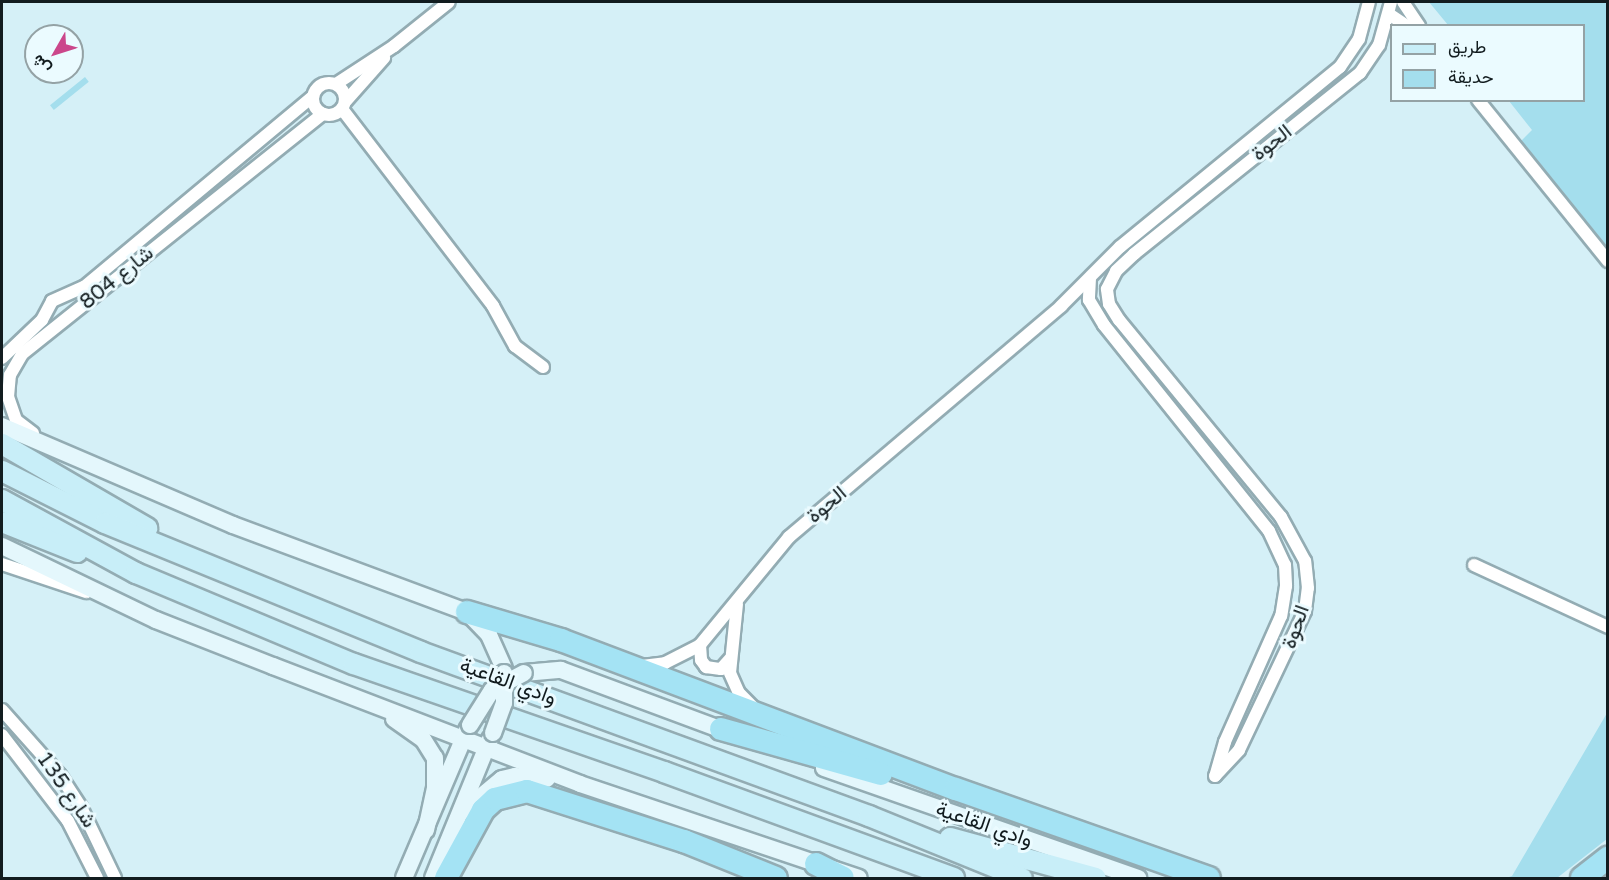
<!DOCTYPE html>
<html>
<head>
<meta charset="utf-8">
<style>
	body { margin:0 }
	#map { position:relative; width:1609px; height:880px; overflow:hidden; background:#d5f0f7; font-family:"Varela Round",Vazirmatn,sans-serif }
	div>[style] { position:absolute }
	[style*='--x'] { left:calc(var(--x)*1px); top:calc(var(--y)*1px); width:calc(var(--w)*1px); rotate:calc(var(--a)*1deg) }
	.green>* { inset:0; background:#a4deed; transform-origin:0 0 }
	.roads { filter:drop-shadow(2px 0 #93acb3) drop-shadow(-2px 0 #93acb3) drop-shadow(0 2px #93acb3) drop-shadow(0 -2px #93acb3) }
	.street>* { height:12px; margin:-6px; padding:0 6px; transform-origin:6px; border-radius:6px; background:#fff }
	.street>.ring { margin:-6px; padding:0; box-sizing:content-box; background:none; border:12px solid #fff; border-radius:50% }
	.secondary>* { height:16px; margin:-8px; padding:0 8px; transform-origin:8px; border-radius:8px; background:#e4f7fc }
	.primary>* { height:20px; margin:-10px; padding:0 10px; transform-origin:10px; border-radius:10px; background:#c8eef8 }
	.highway>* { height:22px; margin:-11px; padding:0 11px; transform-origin:11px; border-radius:11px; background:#a4e3f4 }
	.bridges { filter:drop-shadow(2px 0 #93acb3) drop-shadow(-2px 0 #93acb3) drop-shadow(0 2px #93acb3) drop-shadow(0 -2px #93acb3) }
	.secondary-bridge>* { height:16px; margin:-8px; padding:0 8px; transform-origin:8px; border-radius:8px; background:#e4f7fc }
	span { translate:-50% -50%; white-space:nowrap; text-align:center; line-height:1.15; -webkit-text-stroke:6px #ebfbff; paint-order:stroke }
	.street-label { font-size:21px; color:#121c1f }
	.frame { position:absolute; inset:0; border:3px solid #121c1f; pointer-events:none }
	.legend { position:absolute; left:1390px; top:24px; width:195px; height:78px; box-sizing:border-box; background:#ebfbff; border:2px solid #94a2a5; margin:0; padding:8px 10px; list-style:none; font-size:18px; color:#121c1f }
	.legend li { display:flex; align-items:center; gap:12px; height:30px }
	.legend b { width:30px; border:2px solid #94a2a5 }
	.north { position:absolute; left:24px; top:24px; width:60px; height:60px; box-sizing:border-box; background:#ebfbff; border:2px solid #94a2a5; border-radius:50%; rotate:231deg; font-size:16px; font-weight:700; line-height:24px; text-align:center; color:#121c1f }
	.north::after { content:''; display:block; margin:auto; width:21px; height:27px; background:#cb478b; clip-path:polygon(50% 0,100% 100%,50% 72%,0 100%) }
</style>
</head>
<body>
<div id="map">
	<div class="green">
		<div style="clip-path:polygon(1429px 2px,1607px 2px,1607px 254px,1519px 143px,1532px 130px,1509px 101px,1584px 100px,1584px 26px,1448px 25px)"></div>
		<div style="left:85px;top:77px;width:6px;height:45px;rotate:51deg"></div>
		<div style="clip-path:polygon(1607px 713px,1607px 839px,1557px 878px,1506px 878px,1512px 876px)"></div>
	</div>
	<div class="roads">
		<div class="street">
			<div style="--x:1403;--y:2;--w:29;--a:56"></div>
			<div style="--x:1389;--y:14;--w:22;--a:34"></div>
			<div class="ring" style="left:313px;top:83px;width:20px;height:20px"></div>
			<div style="--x:336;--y:84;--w:69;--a:-33.2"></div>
			<div style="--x:394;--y:46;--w:70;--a:-38.7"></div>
			<div style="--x:1478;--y:100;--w:207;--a:51.1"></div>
			<div style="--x:345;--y:102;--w:59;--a:-48.4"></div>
			<div style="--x:342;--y:109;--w:248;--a:52.5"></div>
			<div style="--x:493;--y:306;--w:46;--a:61.2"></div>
			<div style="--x:515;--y:346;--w:35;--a:37"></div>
			<div style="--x:1090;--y:278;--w:22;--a:93"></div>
			<div style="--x:1089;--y:300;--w:29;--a:59"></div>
			<div style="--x:1104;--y:325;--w:264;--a:51.3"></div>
			<div style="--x:1269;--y:531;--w:38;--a:65"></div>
			<div style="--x:1285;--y:565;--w:21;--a:87"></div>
			<div style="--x:1286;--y:586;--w:30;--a:99"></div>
			<div style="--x:1281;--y:616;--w:138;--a:114"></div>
			<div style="--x:1225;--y:742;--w:35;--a:106"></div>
			<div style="--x:2;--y:358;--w:55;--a:-43.5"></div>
			<div style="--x:42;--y:320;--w:21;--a:-62"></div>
			<div style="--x:52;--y:301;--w:35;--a:-24"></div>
			<div style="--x:84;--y:287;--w:298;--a:-39.8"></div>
			<div style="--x:33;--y:433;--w:21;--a:-143"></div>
			<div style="--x:16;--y:420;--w:24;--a:-109"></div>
			<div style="--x:8;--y:397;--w:22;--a:-85"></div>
			<div style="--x:10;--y:375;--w:24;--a:-60"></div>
			<div style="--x:22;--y:354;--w:385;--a:-38.6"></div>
			<div style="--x:2;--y:564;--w:89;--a:18.4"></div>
			<div style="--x:1474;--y:565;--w:148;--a:24.8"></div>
			<div style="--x:737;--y:604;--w:69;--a:95.8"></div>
			<div style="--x:730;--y:673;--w:22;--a:66"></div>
			<div style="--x:739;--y:693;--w:20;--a:45"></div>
			<div style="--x:700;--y:645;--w:15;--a:86"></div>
			<div style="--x:701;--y:660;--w:9;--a:54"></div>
			<div style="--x:706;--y:667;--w:15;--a:8"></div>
			<div style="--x:721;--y:669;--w:13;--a:-48"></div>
			<div style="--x:642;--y:666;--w:23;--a:-7"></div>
			<div style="--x:665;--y:663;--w:39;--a:-27"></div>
			<div style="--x:700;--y:645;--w:140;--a:-50.5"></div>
			<div style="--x:789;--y:537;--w:357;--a:-40.3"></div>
			<div style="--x:1061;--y:306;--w:83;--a:-45"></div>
			<div style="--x:1120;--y:247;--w:284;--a:-39.3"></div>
			<div style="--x:1340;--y:67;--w:34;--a:-56"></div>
			<div style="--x:1359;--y:39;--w:38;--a:-75"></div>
			<div style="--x:2;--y:710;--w:87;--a:48.3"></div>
			<div style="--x:60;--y:775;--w:38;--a:57"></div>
			<div style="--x:81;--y:807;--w:79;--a:64.4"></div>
			<div style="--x:2;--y:735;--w:108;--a:52.5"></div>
			<div style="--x:68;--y:821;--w:64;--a:63"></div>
			<div style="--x:1215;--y:776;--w:35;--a:-47"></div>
			<div style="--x:1239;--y:750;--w:154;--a:-64.6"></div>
			<div style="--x:1305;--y:611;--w:23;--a:-83"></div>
			<div style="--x:1308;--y:588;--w:27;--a:-96"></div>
			<div style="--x:1305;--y:561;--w:50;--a:-118.6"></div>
			<div style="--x:1281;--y:517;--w:255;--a:-129.4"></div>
			<div style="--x:1119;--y:320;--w:19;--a:-122"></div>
			<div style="--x:1109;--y:304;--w:15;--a:-98"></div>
			<div style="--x:1107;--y:289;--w:20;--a:-63"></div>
			<div style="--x:1116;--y:271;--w:25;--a:-43"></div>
			<div style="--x:1134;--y:254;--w:290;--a:-38.7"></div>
			<div style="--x:1360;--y:73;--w:34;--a:-56"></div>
			<div style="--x:1379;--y:45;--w:45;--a:-74.4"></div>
		</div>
		<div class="secondary">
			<div style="--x:2;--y:426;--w:251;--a:23.2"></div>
			<div style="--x:233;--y:525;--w:250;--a:20.4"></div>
			<div style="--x:467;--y:612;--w:32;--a:46"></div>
			<div style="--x:489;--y:635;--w:37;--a:66"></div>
			<div style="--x:2;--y:546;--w:171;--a:25.7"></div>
			<div style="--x:156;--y:620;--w:126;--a:21.5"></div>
			<div style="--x:273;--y:666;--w:329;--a:21"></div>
			<div style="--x:580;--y:784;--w:294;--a:18.6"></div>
			<div style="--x:524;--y:673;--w:37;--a:-5"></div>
			<div style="--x:561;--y:670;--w:180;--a:20.4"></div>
			<div style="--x:394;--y:719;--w:35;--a:35"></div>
			<div style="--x:423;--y:739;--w:22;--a:58"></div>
			<div style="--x:435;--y:758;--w:30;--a:90"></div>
			<div style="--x:435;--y:788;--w:43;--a:102.1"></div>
			<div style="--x:824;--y:768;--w:333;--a:19.3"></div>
			<div style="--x:465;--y:810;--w:48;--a:-40"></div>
			<div style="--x:502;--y:779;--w:13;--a:-13"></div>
			<div style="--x:515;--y:776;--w:32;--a:5"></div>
			<div style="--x:404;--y:878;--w:163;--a:-66.9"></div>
			<div style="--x:433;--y:878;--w:150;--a:-67.7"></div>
		</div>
		<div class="primary">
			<div style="--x:2;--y:444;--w:168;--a:30.1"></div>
			<div style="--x:2;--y:471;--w:115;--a:26.8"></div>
			<div style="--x:105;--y:523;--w:341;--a:22.2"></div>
			<div style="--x:421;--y:652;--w:477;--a:20.1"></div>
			<div style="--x:869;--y:816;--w:165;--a:22.1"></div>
			<div style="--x:2;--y:500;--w:153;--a:28.6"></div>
			<div style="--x:136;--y:573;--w:236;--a:22.7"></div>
			<div style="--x:354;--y:664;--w:328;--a:19.2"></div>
			<div style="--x:664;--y:772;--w:309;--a:20.1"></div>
			<div style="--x:2;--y:522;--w:81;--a:21.8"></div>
			<div style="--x:950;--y:838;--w:151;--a:15.3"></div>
		</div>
		<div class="highway">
			<div style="--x:467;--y:612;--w:98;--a:16.6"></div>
			<div style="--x:561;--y:640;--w:422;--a:20.7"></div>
			<div style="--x:956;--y:789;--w:268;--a:19.4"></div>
			<div style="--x:721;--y:729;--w:166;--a:15.7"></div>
			<div style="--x:816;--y:864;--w:30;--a:27"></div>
			<div style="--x:446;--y:878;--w:77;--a:-61.4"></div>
			<div style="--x:483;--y:810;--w:16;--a:-43"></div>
			<div style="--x:495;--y:799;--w:33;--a:-14"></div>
			<div style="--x:527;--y:791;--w:165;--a:17.7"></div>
			<div style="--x:684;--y:841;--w:99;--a:21.9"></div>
			<div style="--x:1582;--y:878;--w:33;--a:-38"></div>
		</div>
	</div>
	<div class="bridges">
		<div class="secondary-bridge">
			<div style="--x:470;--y:725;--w:41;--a:-57.8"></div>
			<div style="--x:492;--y:690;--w:36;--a:-28"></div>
			<div style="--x:493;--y:733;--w:32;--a:-70"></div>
			<div style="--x:504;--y:703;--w:30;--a:-90"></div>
		</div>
	</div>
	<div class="street-label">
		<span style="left:1272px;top:143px;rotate:-38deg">الحوة</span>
		<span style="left:117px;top:278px;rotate:-39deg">شارع 804</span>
		<span style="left:827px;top:505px;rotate:-40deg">الحوة</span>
		<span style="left:1296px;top:627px;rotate:-70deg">الحوة</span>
		<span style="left:508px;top:682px;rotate:20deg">وادي القاعية</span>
		<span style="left:66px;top:790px;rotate:55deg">شارع 135</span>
		<span style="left:984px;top:825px;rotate:19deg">وادي القاعية</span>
	</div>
	<div class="frame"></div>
	<ul class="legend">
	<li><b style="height:8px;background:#c8eef8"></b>طريق</li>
	<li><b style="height:16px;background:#a4deed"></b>حديقة</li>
	</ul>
	<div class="north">ش</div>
</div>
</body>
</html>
